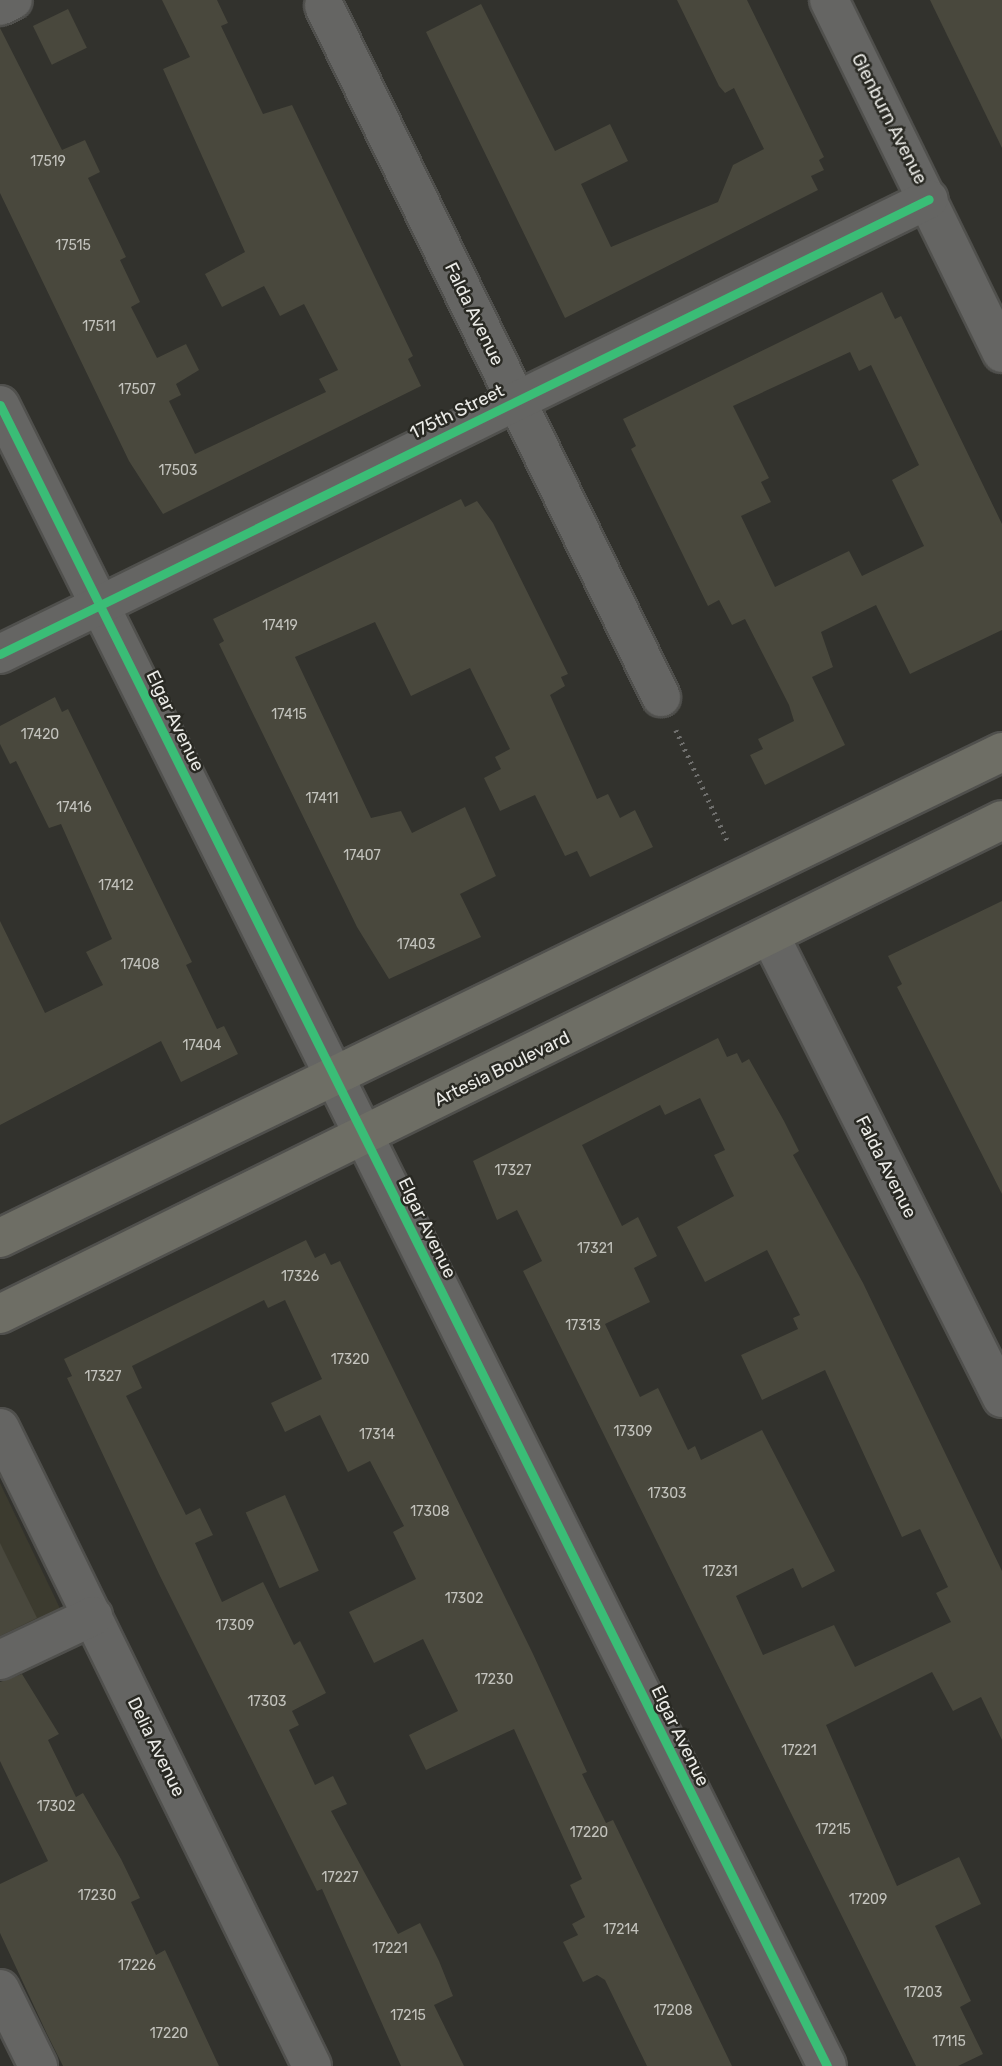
<!DOCTYPE html>
<html>
<head>
<meta charset="utf-8">
<style>
	body { margin:0 }
	#map { position:relative; width:1002px; height:2066px; overflow:hidden; background:#32322d; font-family:Rubik,sans-serif }
	div>[style] { position:absolute }
	[style*='--x'] { left:calc(var(--x)*1px); top:calc(var(--y)*1px); width:calc(var(--w)*1px); rotate:calc(var(--a)*1deg) }
	.built>* { inset:0; background:#3c3b2f }
	.building>* { inset:0; background:#49483d; transform-origin:0 0 }
	.path>* { height:4.5px; margin-top:-2.25px; transform-origin:0; background:repeating-linear-gradient(90deg,#6f6f6d 0 2px,transparent 0 7px) }
	.roads { filter:drop-shadow(2px 0 #50504d) drop-shadow(-2px 0 #50504d) drop-shadow(0 2px #50504d) drop-shadow(0 -2px #50504d) }
	.minor>* { height:38px; margin:-19px; padding:0 19px; transform-origin:19px; border-radius:19px; background:#656563 }
	.major>* { height:38px; margin:-19px; padding:0 19px; transform-origin:19px; border-radius:19px; background:#6e6e65 }
	.cycleway>* { height:9px; margin:-4.5px; padding:0 4.5px; transform-origin:4.5px; border-radius:4.5px; background:#3abd76 }
	span { translate:-50% -50%; white-space:nowrap; text-align:center; line-height:1.15; -webkit-text-stroke:5px #292923; paint-order:stroke }
	.number-label { font-size:14px; color:#c2c2bc }
	.number-label span { -webkit-text-stroke-width:0 }
	.street-label { font-size:18px; color:#ebebe7 }
</style>
</head>
<body>
<div id="map">
	<div class="built">
		<div style="clip-path:polygon(0 1483px,67px 1623px,0 1655px)"></div>
	</div>
	<div class="building">
		<div style="clip-path:polygon(162px 0,217px 0,228px 23px,221px 26px,263px 114px,292px 105px,413px 356px,408px 359px,421px 386px,163px 514px,129px 461px,0 193px,0 28px,62px 150px,85px 140px,100px 172px,88px 178px,126px 257px,120px 260px,140px 302px,131px 307px,157px 358px,186px 344px,199px 370px,176px 384px,181px 395px,169px 401px,195px 454px,326px 392px,319px 379px,338px 370px,304px 304px,280px 316px,264px 286px,222px 307px,205px 274px,245px 252px,163px 69px,190px 57px)"></div>
		<div style="clip-path:polygon(677px 0,747px 0,824px 157px,819px 160px,824px 170px,811px 176px,818px 190px,565px 318px,426px 32px,481px 4px,555px 151px,610px 124px,628px 161px,581px 184px,611px 247px,718px 202px,733px 165px,764px 149px,734px 88px,725px 93px,719px 86px)"></div>
		<div style="clip-path:polygon(930px 0,1002px 0,1002px 148px)"></div>
		<div style="left:68px;top:9px;width:43px;height:39px;rotate:64deg"></div>
		<div style="clip-path:polygon(evenodd,882px 292px,895px 319px,901px 316px,1002px 524px,1002px 630px,910px 674px,876px 605px,821px 632px,833px 667px,812px 677px,845px 745px,765px 785px,750px 755px,763px 749px,758px 739px,794px 721px,789px 705px,745px 619px,732px 625px,719px 600px,708px 606px,631px 449px,636px 446px,623px 419px,882px 292px,850px 352px,859px 371px,871px 365px,919px 465px,892px 480px,924px 546px,862px 576px,849px 551px,775px 587px,741px 516px,771px 502px,761px 482px,769px 478px,733px 406px,850px 352px)"></div>
		<div style="clip-path:polygon(461px 499px,465px 507px,477px 501px,493px 523px,568px 674px,561px 677px,565px 686px,550px 695px,597px 799px,608px 794px,620px 818px,635px 810px,653px 847px,590px 877px,577px 851px,565px 856px,535px 795px,500px 811px,484px 778px,501px 769px,495px 757px,510px 749px,470px 668px,411px 696px,375px 622px,295px 657px,371px 818px,401px 811px,412px 833px,465px 807px,496px 876px,460px 894px,481px 937px,389px 979px,357px 927px,219px 644px,224px 641px,213px 619px)"></div>
		<div style="clip-path:polygon(55px 697px,62px 712px,68px 709px,192px 962px,186px 965px,217px 1029px,224px 1026px,238px 1054px,181px 1082px,161px 1041px,0 1125px,0 921px,45px 1013px,103px 985px,86px 952px,112px 939px,61px 824px,49px 828px,16px 761px,10px 764px,0 744px,0 726px)"></div>
		<div style="clip-path:polygon(1002px 901px,1002px 1194px,897px 987px,902px 984px,888px 956px)"></div>
		<div style="clip-path:polygon(evenodd,718px 1038px,727px 1057px,737px 1053px,742px 1063px,749px 1059px,784px 1121px,799px 1151px,793px 1155px,863px 1283px,1002px 1571px,1002px 1740px,981px 1697px,953px 1711px,932px 1672px,826px 1725px,897px 1886px,959px 1857px,981px 1904px,935px 1926px,971px 2001px,960px 2007px,983px 2054px,958px 2066px,916px 2066px,523px 1271px,542px 1261px,517px 1210px,497px 1220px,473px 1161px,718px 1038px,700px 1098px,725px 1150px,714px 1155px,734px 1196px,677px 1227px,705px 1282px,767px 1250px,800px 1315px,793px 1318px,798px 1329px,741px 1355px,762px 1400px,825px 1370px,902px 1537px,920px 1529px,948px 1587px,936px 1593px,951px 1622px,855px 1667px,834px 1625px,763px 1655px,736px 1596px,793px 1568px,802px 1588px,835px 1571px,762px 1430px,701px 1460px,695px 1446px,688px 1450px,658px 1388px,640px 1397px,605px 1324px,650px 1302px,634px 1268px,657px 1256px,638px 1217px,622px 1226px,582px 1145px,660px 1105px,665px 1115px,700px 1098px)"></div>
		<div style="clip-path:polygon(306px 1240px,315px 1258px,325px 1253px,331px 1265px,340px 1261px,533px 1654px,587px 1772px,582px 1774px,606px 1823px,613px 1820px,732px 2066px,647px 2066px,605px 1980px,597px 1975px,583px 1982px,563px 1942px,578px 1935px,572px 1924px,585px 1917px,570px 1885px,582px 1879px,514px 1729px,426px 1770px,409px 1735px,458px 1711px,423px 1639px,374px 1663px,349px 1612px,416px 1579px,393px 1532px,404px 1526px,370px 1461px,348px 1472px,320px 1415px,285px 1432px,271px 1403px,322px 1379px,285px 1300px,268px 1308px,264px 1300px,132px 1366px,142px 1388px,126px 1396px,186px 1515px,200px 1508px,213px 1535px,195px 1543px,222px 1602px,263px 1582px,294px 1645px,300px 1641px,326px 1693px,292px 1711px,299px 1725px,289px 1730px,315px 1785px,333px 1776px,347px 1804px,331px 1811px,398px 1934px,420px 1923px,439px 1961px,453px 1996px,434px 2005px,464px 2066px,401px 2066px,322px 1889px,317px 1891px,159px 1574px,67px 1378px,72px 1376px,64px 1359px)"></div>
		<div style="left:285px;top:1495px;width:83px;height:43px;rotate:66deg"></div>
		<div style="clip-path:polygon(0 1543px,37px 1618px,0 1636px)"></div>
		<div style="clip-path:polygon(22px 1674px,59px 1734px,48px 1740px,76px 1797px,83px 1793px,121px 1859px,140px 1898px,131px 1902px,156px 1955px,165px 1950px,219px 2066px,63px 2066px,47px 2034px,0 1933px,0 1884px,48px 1861px,0 1761px,0 1682px)"></div>
	</div>
	<div class="path">
		<div style="--x:676;--y:730;--w:123;--a:65.1"></div>
	</div>
	<div class="roads">
		<div class="minor">
			<div style="--x:829;--y:0;--w:393;--a:63.9"></div>
			<div style="--x:0;--y:6;--w:14;--a:-25"></div>
			<div style="--x:324;--y:6;--w:769;--a:64"></div>
			<div style="--x:0;--y:405;--w:1855;--a:63.53"></div>
			<div style="--x:0;--y:654;--w:1034;--a:-26.09"></div>
			<div style="--x:770;--y:936;--w:517;--a:63.34"></div>
			<div style="--x:0;--y:1428;--w:710;--a:63.94"></div>
			<div style="--x:0;--y:1660;--w:103;--a:-25.3"></div>
			<div style="--x:0;--y:1989;--w:86;--a:63.7"></div>
		</div>
		<div class="major">
			<div style="--x:0;--y:1238;--w:1114;--a:-25.87"></div>
			<div style="--x:0;--y:1314;--w:1117;--a:-26.24"></div>
		</div>
	</div>
	<div class="cycleway">
		<div style="--x:0;--y:405;--w:1855;--a:63.53"></div>
		<div style="--x:0;--y:654;--w:1034;--a:-26.09"></div>
	</div>
	<div class="number-label">
		<span style="left:48px;top:162px">17519</span>
		<span style="left:73px;top:246px">17515</span>
		<span style="left:99px;top:327px">17511</span>
		<span style="left:137px;top:390px">17507</span>
		<span style="left:178px;top:471px">17503</span>
		<span style="left:280px;top:626px">17419</span>
		<span style="left:289px;top:715px">17415</span>
		<span style="left:40px;top:735px">17420</span>
		<span style="left:322px;top:799px">17411</span>
		<span style="left:74px;top:808px">17416</span>
		<span style="left:362px;top:856px">17407</span>
		<span style="left:116px;top:886px">17412</span>
		<span style="left:416px;top:945px">17403</span>
		<span style="left:140px;top:965px">17408</span>
		<span style="left:202px;top:1046px">17404</span>
		<span style="left:513px;top:1171px">17327</span>
		<span style="left:595px;top:1249px">17321</span>
		<span style="left:300px;top:1277px">17326</span>
		<span style="left:583px;top:1326px">17313</span>
		<span style="left:350px;top:1360px">17320</span>
		<span style="left:103px;top:1377px">17327</span>
		<span style="left:633px;top:1432px">17309</span>
		<span style="left:377px;top:1435px">17314</span>
		<span style="left:667px;top:1494px">17303</span>
		<span style="left:430px;top:1512px">17308</span>
		<span style="left:720px;top:1572px">17231</span>
		<span style="left:464px;top:1599px">17302</span>
		<span style="left:235px;top:1626px">17309</span>
		<span style="left:494px;top:1680px">17230</span>
		<span style="left:267px;top:1702px">17303</span>
		<span style="left:799px;top:1751px">17221</span>
		<span style="left:56px;top:1807px">17302</span>
		<span style="left:833px;top:1830px">17215</span>
		<span style="left:589px;top:1833px">17220</span>
		<span style="left:340px;top:1878px">17227</span>
		<span style="left:97px;top:1896px">17230</span>
		<span style="left:868px;top:1900px">17209</span>
		<span style="left:621px;top:1930px">17214</span>
		<span style="left:390px;top:1949px">17221</span>
		<span style="left:137px;top:1966px">17226</span>
		<span style="left:923px;top:1993px">17203</span>
		<span style="left:673px;top:2011px">17208</span>
		<span style="left:408px;top:2016px">17215</span>
		<span style="left:169px;top:2034px">17220</span>
		<span style="left:949px;top:2042px">17115</span>
	</div>
	<div class="street-label">
		<span style="left:889px;top:119px;rotate:63deg">Glenburn Avenue</span>
		<span style="left:474px;top:314px;rotate:64deg">Falda Avenue</span>
		<span style="left:457px;top:412px;rotate:-26deg">175th Street</span>
		<span style="left:175px;top:721px;rotate:64deg">Elgar Avenue</span>
		<span style="left:502px;top:1069px;rotate:-26deg">Artesia Boulevard</span>
		<span style="left:886px;top:1167px;rotate:63deg">Falda Avenue</span>
		<span style="left:427px;top:1228px;rotate:64deg">Elgar Avenue</span>
		<span style="left:680px;top:1736px;rotate:64deg">Elgar Avenue</span>
		<span style="left:156px;top:1747px;rotate:64deg">Delia Avenue</span>
	</div>
</div>
</body>
</html>
